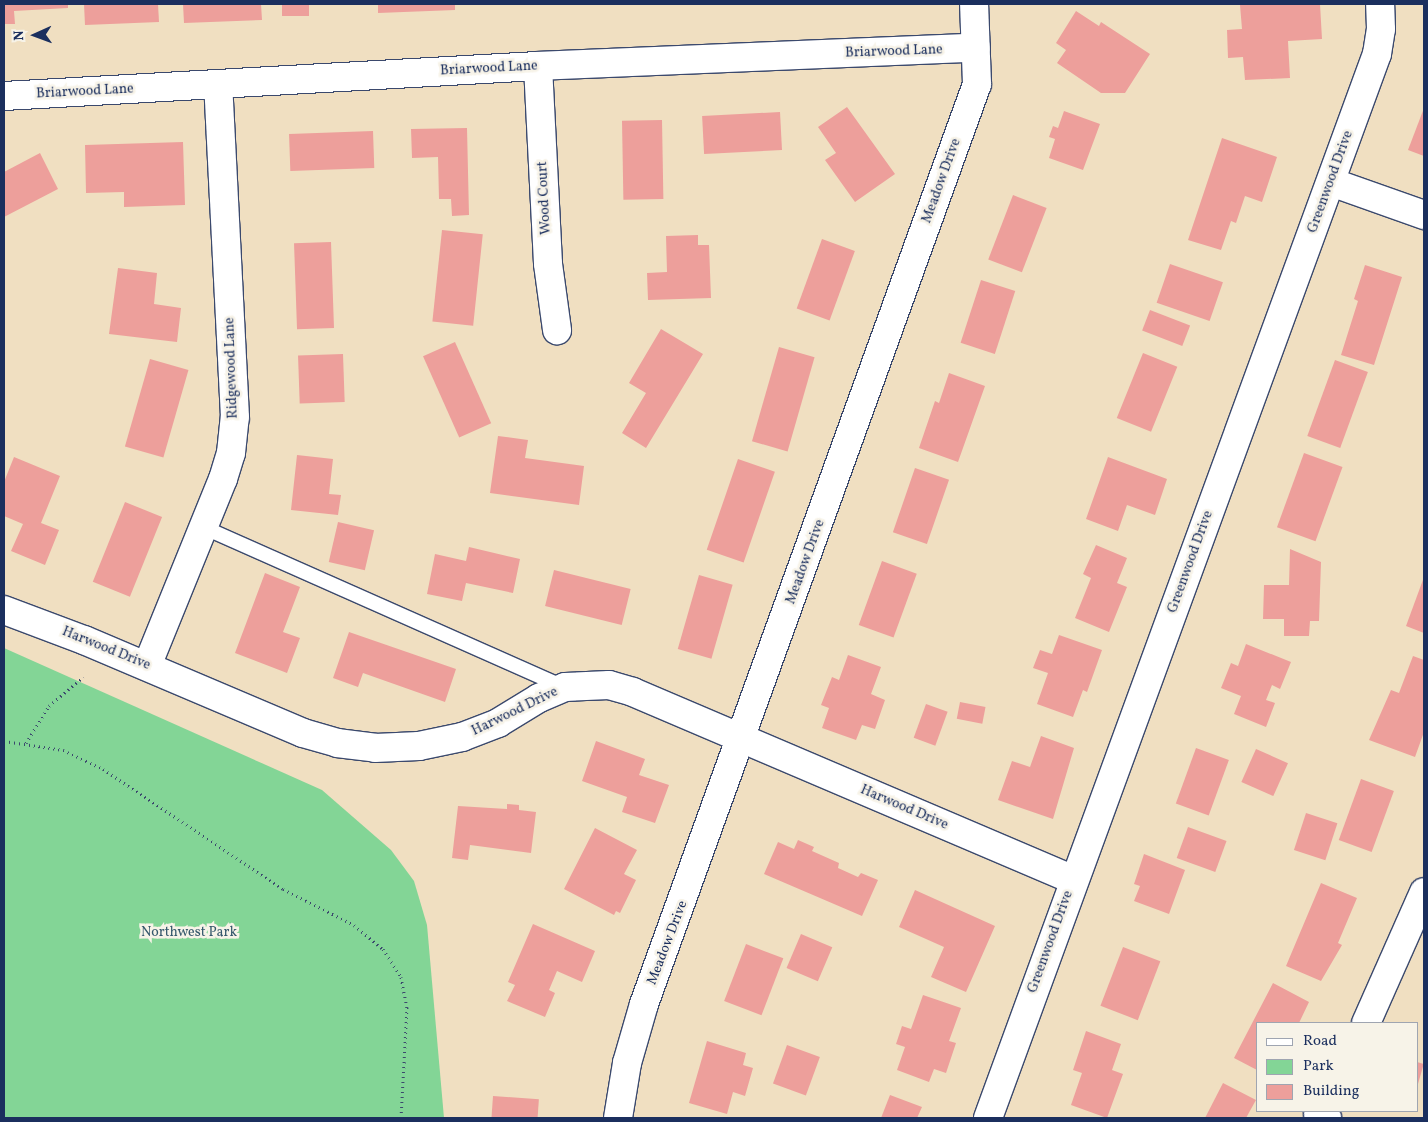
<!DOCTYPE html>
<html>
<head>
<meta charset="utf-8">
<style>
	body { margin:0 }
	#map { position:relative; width:1428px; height:1122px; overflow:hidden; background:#f0dfc1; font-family:Vollkorn,serif }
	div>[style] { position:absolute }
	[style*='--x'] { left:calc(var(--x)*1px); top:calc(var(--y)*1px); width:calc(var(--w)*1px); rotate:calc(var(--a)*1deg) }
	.green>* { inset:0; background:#83d596 }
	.building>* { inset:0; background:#ed9f9b; transform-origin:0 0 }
	.path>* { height:3px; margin-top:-1.5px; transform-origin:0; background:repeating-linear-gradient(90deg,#3b496d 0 1px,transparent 0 5px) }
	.roads { filter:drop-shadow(1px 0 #3b496d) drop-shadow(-1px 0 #3b496d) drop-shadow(0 1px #3b496d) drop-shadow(0 -1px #3b496d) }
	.lane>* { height:14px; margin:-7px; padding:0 7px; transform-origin:7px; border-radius:7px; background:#fff }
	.street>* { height:28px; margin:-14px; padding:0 14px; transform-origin:14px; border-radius:14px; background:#fff }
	span { translate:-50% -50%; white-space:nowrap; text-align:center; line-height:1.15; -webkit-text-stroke:5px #f7f3e8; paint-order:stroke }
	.street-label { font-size:14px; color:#1b2f5e }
	.park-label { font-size:14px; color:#35586c }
	.frame { position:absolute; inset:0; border:5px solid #1b2f5e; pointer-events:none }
	.legend { position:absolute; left:1256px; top:1022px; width:162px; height:90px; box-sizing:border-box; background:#f7f3e8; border:1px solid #9fa5b1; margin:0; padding:6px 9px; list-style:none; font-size:15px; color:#1b2f5e }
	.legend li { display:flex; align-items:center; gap:10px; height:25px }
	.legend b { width:25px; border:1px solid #9fa5b1 }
	.north { position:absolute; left:10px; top:10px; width:50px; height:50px; -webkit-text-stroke:4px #f7f3e8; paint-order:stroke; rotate:268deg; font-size:14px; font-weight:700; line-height:20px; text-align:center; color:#1b2f5e }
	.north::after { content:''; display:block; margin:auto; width:18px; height:22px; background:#1b2f5e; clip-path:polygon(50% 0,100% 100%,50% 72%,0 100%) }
</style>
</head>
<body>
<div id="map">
	<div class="green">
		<div style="clip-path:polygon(4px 648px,322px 790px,391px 850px,414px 881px,427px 925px,444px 1118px,4px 1118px)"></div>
	</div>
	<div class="building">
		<div style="clip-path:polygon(4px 4px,68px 4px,68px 8px,14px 11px,15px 24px,4px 24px)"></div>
		<div style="clip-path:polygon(84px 4px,158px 4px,159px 22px,85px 25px)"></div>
		<div style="clip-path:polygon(183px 4px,261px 4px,262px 20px,184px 23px)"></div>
		<div style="left:282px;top:4px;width:27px;height:12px"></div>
		<div style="clip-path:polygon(378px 4px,455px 4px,455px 10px,378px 13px)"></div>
		<div style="clip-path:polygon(1320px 4px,1322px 39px,1288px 41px,1290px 78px,1245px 80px,1243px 57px,1228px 58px,1227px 30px,1242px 29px,1240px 5px)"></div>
		<div style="clip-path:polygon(1076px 11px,1099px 26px,1101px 22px,1150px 54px,1125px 93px,1101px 93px,1057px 63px,1066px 50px,1056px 43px)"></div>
		<div style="clip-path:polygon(847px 107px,895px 174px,855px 202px,825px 160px,836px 153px,818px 127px)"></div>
		<div style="clip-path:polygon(1424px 108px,1424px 156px,1408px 150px)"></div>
		<div style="clip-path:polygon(1064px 111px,1100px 124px,1083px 170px,1049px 158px,1055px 139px,1049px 137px,1053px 126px,1058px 128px)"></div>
		<div style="left:780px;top:112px;width:38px;height:78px;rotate:87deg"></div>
		<div style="left:662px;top:120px;width:79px;height:40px;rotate:89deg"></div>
		<div style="clip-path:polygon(467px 128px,469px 215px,452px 216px,451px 199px,439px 199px,438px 157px,412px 158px,411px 129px)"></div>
		<div style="left:373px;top:131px;width:37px;height:84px;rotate:88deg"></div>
		<div style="clip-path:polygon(1222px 138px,1277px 157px,1262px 202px,1245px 196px,1236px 223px,1231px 221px,1221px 250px,1188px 240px)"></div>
		<div style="clip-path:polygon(183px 142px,185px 205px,124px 207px,124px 192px,86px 193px,85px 145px)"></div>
		<div style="clip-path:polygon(40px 153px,58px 189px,4px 217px,4px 172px)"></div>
		<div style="left:1013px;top:195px;width:36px;height:69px;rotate:21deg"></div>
		<div style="left:442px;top:230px;width:41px;height:92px;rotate:6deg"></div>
		<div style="clip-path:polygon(698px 235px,698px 245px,709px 245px,711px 298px,648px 300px,647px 273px,667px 272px,666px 236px)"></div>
		<div style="left:822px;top:239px;width:35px;height:74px;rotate:20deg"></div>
		<div style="left:331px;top:242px;width:86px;height:37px;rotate:88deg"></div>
		<div style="left:1170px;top:264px;width:56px;height:41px;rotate:19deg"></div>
		<div style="clip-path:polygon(1365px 265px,1402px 277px,1374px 365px,1341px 355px,1358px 301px,1354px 299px)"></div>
		<div style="clip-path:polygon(118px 268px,157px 273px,154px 304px,181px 308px,177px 342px,109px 334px)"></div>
		<div style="left:981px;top:280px;width:36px;height:66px;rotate:18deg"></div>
		<div style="left:1150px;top:310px;width:43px;height:22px;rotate:21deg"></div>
		<div style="clip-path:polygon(661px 329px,703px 354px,646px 448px,622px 433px,646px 393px,629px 383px)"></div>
		<div style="left:455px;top:342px;width:89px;height:35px;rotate:66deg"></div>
		<div style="left:779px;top:347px;width:37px;height:98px;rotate:16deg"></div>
		<div style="left:1143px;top:353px;width:37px;height:70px;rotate:22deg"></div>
		<div style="left:343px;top:354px;width:48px;height:45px;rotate:88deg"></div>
		<div style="left:150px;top:359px;width:40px;height:91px;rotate:16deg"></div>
		<div style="left:1335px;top:360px;width:35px;height:81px;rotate:20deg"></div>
		<div style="clip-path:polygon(949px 373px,985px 386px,958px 462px,919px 448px,935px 401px,939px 403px)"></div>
		<div style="clip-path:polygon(498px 436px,528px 440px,525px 458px,584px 466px,579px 505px,490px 493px)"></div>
		<div style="left:1304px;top:453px;width:41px;height:79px;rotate:20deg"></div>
		<div style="clip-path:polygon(297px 455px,333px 459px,329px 494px,341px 495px,338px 515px,291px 510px)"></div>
		<div style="clip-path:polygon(14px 457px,60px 476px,41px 523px,59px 530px,45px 565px,11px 551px,23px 524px,4px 516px,4px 482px)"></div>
		<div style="clip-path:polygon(1108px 457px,1167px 479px,1155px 515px,1127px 505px,1118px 531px,1086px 519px)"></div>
		<div style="left:738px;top:459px;width:39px;height:96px;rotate:19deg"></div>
		<div style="left:915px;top:468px;width:36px;height:68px;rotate:19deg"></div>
		<div style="left:125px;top:502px;width:40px;height:86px;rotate:22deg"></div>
		<div style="left:338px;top:522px;width:37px;height:41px;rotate:13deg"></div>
		<div style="clip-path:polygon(1096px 545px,1127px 558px,1117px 583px,1127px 587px,1109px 632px,1075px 618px,1091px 578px,1083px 574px)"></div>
		<div style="clip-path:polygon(469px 547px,520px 559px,513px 593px,466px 583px,462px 601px,427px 594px,435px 554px,466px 561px)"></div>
		<div style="clip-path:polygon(1290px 549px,1321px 562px,1319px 621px,1310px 621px,1309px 636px,1284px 636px,1284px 619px,1263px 619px,1264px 585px,1289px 585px)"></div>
		<div style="left:882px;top:561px;width:37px;height:68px;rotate:20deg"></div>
		<div style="left:554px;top:570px;width:79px;height:37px;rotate:14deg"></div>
		<div style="clip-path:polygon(265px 573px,300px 587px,283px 632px,300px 638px,287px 673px,235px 653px)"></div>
		<div style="left:699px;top:575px;width:35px;height:77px;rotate:16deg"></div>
		<div style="clip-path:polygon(1424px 577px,1424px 633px,1406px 626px)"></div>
		<div style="clip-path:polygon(349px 632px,456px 669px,445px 702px,363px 673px,358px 687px,333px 678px)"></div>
		<div style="clip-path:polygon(1059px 635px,1102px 650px,1087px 692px,1083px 690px,1073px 717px,1037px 704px,1048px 673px,1033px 668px,1040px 650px,1052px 654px)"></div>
		<div style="clip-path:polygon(1246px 644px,1291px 662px,1280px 689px,1272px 685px,1266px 700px,1275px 703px,1266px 727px,1234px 714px,1241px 696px,1221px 688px,1231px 663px,1238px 666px)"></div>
		<div style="clip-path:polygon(848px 655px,881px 667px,871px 694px,885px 700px,875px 729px,862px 725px,856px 740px,822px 728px,829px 708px,821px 705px,832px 677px,839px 680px)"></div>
		<div style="clip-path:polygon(1413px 656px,1424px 660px,1424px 732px,1415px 757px,1369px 740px,1391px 690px,1399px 693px)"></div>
		<div style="left:960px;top:702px;width:26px;height:17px;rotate:11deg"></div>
		<div style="left:926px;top:704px;width:23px;height:36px;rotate:20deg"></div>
		<div style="clip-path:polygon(1041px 736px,1074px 748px,1053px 819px,998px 800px,1012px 761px,1030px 767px)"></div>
		<div style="clip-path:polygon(596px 741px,645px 759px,639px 775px,669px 785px,655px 823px,622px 812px,627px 797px,582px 781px)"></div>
		<div style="left:1196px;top:748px;width:35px;height:59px;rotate:20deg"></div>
		<div style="left:1256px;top:749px;width:35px;height:36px;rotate:24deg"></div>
		<div style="left:1361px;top:779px;width:35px;height:65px;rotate:20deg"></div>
		<div style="clip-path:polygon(507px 804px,519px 805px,519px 810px,536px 812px,531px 853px,470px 845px,468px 860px,452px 858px,458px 806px,507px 809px)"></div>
		<div style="left:1306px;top:813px;width:33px;height:39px;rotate:18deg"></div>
		<div style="left:1188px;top:827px;width:41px;height:33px;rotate:20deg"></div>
		<div style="clip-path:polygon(595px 828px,637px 850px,624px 874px,636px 880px,620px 913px,616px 911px,614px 915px,564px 889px)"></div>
		<div style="clip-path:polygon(798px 840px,814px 847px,812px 851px,839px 863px,838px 868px,858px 877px,861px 873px,878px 880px,862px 916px,764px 874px,778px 842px,794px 849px)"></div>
		<div style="clip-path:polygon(1144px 854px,1185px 870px,1169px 914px,1134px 901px,1140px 886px,1134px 884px)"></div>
		<div style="clip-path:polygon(1321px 883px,1357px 898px,1338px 943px,1342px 945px,1321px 981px,1286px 966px)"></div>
		<div style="clip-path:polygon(915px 890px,995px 926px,966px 992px,931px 977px,944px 947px,899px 927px)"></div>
		<div style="clip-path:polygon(533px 924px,595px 951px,582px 982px,557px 971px,549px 990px,555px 993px,545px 1017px,507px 1001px,515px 985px,508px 982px)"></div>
		<div style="left:801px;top:934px;width:34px;height:37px;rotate:23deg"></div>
		<div style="left:746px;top:944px;width:40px;height:61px;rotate:21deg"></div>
		<div style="left:1123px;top:947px;width:40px;height:63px;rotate:21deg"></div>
		<div style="clip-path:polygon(1273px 983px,1309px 1002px,1299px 1023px,1257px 1023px,1257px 1070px,1234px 1058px)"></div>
		<div style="clip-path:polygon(923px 995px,961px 1008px,949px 1041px,956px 1043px,946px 1073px,934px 1069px,929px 1082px,897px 1070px,905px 1047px,896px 1044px,902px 1026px,911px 1029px)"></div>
		<div style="clip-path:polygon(1086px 1031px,1121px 1044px,1112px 1070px,1123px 1074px,1107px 1118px,1071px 1105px,1082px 1073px,1073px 1070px)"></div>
		<div style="clip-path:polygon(707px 1041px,746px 1053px,743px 1065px,753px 1068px,745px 1096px,733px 1092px,727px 1114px,689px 1103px)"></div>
		<div style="left:787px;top:1045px;width:35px;height:41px;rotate:20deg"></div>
		<div style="left:1417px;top:1062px;width:7px;height:41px;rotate:16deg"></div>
		<div style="clip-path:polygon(1223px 1083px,1256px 1100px,1246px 1118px,1205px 1118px)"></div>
		<div style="clip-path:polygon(890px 1095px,922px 1107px,917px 1118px,881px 1118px)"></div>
		<div style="left:493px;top:1096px;width:46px;height:22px;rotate:4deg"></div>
	</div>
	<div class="path">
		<div style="--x:4;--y:741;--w:60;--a:8.7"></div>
		<div style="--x:63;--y:750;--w:44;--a:25.4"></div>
		<div style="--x:103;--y:769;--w:216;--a:33.7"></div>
		<div style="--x:283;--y:889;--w:80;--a:26.9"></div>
		<div style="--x:354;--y:925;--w:38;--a:40"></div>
		<div style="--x:383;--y:949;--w:33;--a:57"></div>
		<div style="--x:401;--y:977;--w:31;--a:79"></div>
		<div style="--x:407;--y:1007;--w:111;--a:93.1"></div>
		<div style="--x:26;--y:743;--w:44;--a:-58.1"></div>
		<div style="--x:49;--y:706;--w:45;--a:-40.5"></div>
	</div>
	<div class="roads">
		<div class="lane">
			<div style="--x:205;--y:528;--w:393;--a:23.9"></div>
		</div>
		<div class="street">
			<div style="--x:538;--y:66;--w:198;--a:87.1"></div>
			<div style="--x:548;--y:264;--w:67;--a:82.2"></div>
			<div style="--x:4;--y:96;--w:535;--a:-3.22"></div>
			<div style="--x:538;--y:66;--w:438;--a:-2.4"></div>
			<div style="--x:1331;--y:182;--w:99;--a:19.5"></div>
			<div style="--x:4;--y:610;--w:85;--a:20.6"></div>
			<div style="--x:84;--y:640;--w:238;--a:23"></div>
			<div style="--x:303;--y:733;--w:35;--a:16"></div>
			<div style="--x:337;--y:743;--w:38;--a:7"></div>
			<div style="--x:375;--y:748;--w:44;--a:-2.6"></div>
			<div style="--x:419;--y:746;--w:44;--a:-11.8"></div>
			<div style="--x:462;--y:737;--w:39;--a:-21"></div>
			<div style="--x:498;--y:723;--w:48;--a:-31.4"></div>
			<div style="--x:539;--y:698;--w:28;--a:-23"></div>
			<div style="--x:565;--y:687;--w:44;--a:-2.6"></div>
			<div style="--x:609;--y:685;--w:25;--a:16"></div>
			<div style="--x:633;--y:692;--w:479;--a:23.1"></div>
			<div style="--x:147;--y:666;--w:202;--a:-67.9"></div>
			<div style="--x:223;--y:479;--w:27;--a:-73"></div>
			<div style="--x:231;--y:453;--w:36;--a:-84"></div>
			<div style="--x:235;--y:417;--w:333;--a:-92.9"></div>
			<div style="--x:1366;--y:1023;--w:143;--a:-66.1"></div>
			<div style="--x:1318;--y:1114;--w:10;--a:24"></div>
			<div style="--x:618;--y:1118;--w:56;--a:-80.7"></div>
			<div style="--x:627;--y:1063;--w:61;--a:-73.9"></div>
			<div style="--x:644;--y:1004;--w:978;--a:-70.1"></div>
			<div style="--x:977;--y:84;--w:80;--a:-92.1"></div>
			<div style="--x:988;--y:1118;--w:1133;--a:-69.92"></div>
			<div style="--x:1377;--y:54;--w:25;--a:-81"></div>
			<div style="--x:1381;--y:29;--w:25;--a:-92"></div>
		</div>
	</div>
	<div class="street-label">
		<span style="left:894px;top:52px;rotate:-2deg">Briarwood Lane</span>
		<span style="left:489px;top:69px;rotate:-3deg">Briarwood Lane</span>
		<span style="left:85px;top:92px;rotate:-3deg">Briarwood Lane</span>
		<span style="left:942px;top:181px;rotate:-70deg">Meadow Drive</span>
		<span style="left:1331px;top:182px;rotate:-70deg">Greenwood Drive</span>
		<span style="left:545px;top:198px;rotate:-93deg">Wood Court</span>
		<span style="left:232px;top:368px;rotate:-92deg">Ridgewood Lane</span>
		<span style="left:806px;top:562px;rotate:-70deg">Meadow Drive</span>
		<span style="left:1191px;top:562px;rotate:-70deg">Greenwood Drive</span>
		<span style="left:106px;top:649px;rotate:22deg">Harwood Drive</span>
		<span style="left:515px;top:712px;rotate:-26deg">Harwood Drive</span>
		<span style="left:904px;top:808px;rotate:23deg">Harwood Drive</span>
		<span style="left:1051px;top:942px;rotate:-70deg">Greenwood Drive</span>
		<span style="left:668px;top:943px;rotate:-69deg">Meadow Drive</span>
	</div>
	<div class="park-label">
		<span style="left:189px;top:933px">Northwest Park</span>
	</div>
	<div class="frame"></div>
	<ul class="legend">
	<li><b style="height:6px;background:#fff"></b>Road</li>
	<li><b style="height:14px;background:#83d596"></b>Park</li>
	<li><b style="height:14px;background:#ed9f9b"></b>Building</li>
	</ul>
	<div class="north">N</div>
</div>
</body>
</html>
